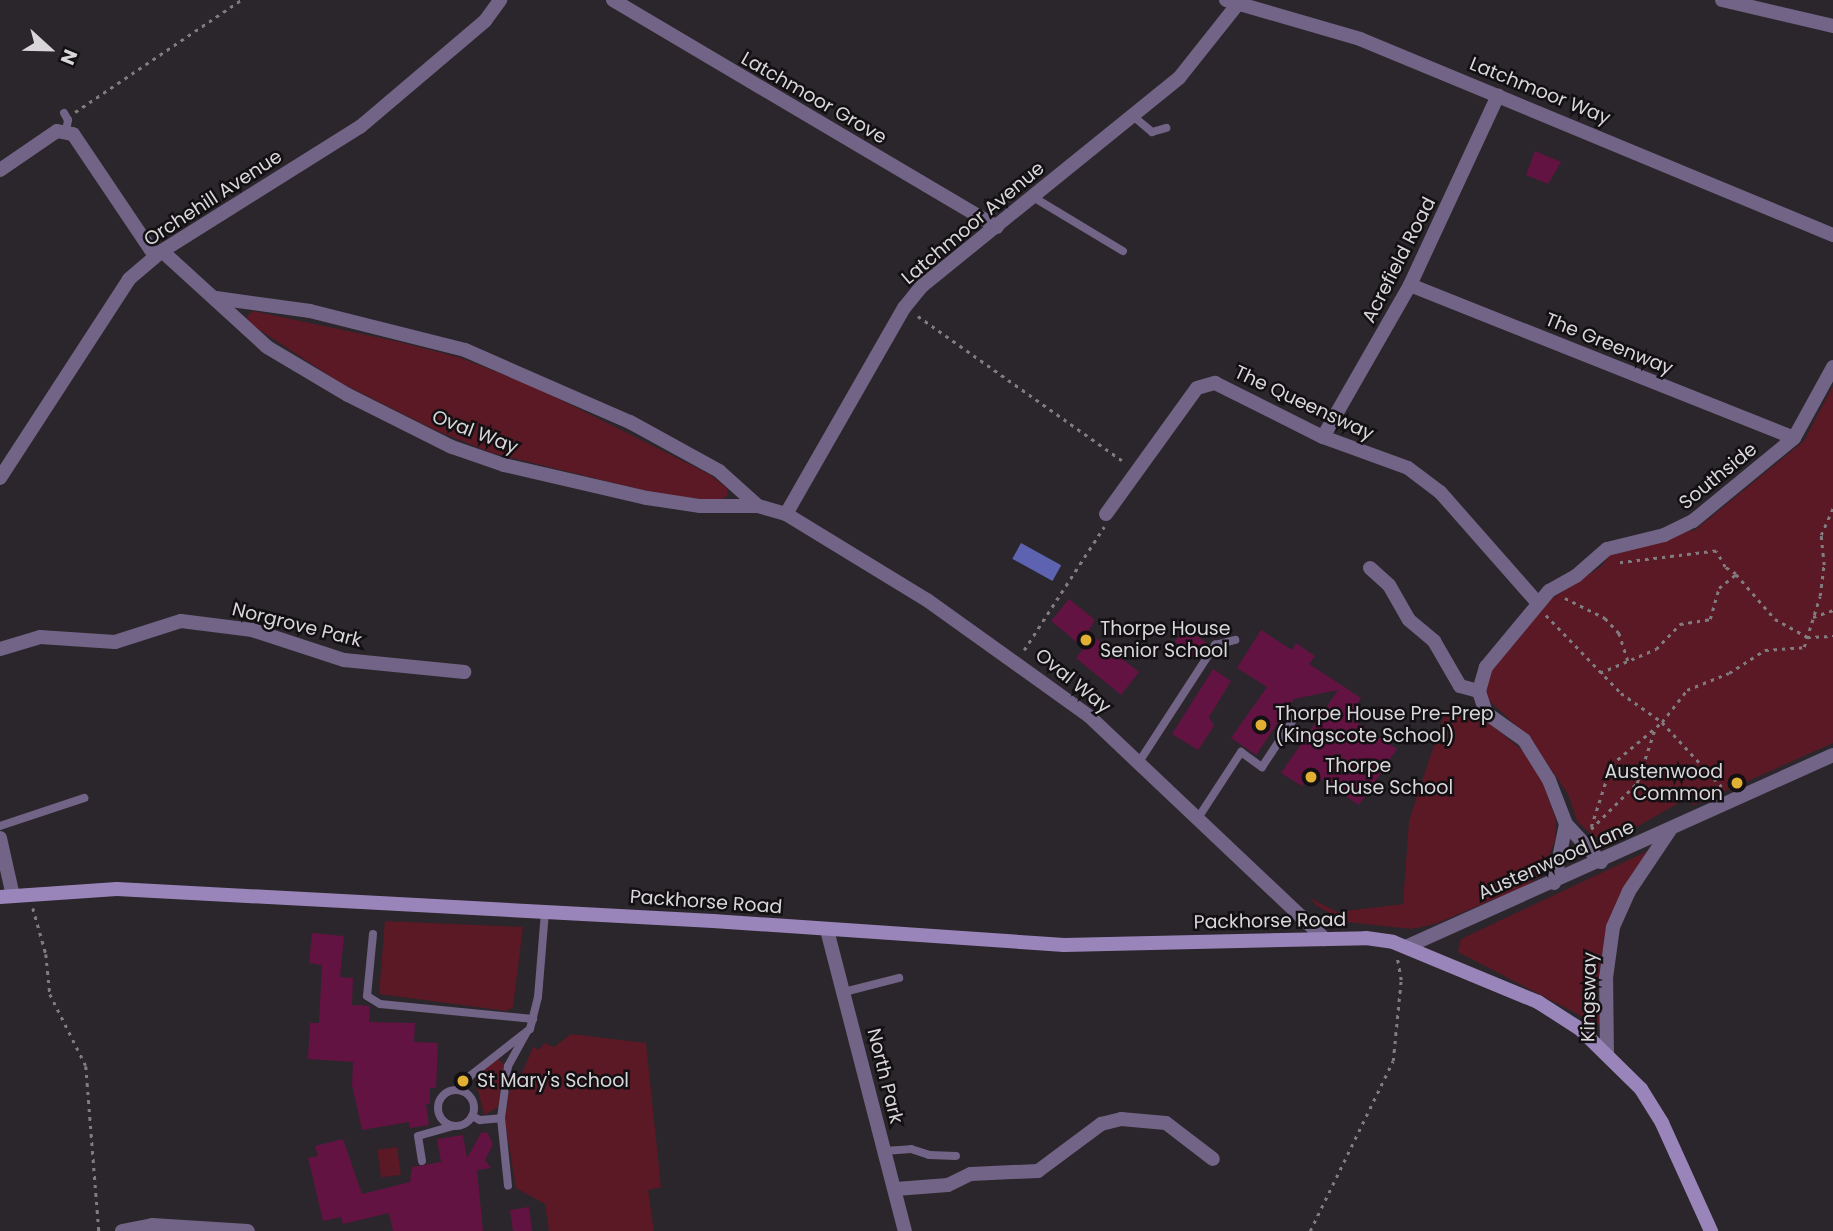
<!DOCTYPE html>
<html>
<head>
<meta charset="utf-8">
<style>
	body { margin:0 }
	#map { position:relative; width:1833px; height:1231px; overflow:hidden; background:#2b262b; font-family:Poppins,sans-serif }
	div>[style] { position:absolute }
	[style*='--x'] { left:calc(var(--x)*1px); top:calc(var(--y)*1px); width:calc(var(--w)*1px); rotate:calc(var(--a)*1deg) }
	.green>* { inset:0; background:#5a1925; transform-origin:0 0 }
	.water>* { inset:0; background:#5d63b1; transform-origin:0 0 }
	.building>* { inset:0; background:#631342 }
	.path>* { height:2.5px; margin-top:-1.25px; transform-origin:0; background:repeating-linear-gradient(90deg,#807c80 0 3.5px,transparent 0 8.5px) }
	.service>* { height:8px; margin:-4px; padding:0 4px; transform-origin:4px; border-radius:4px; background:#716486 }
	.service>.ring { margin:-4px; padding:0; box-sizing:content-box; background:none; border:8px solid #716486; border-radius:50% }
	.minor>* { height:14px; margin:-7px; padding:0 7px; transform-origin:7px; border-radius:7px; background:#716486 }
	.tertiary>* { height:14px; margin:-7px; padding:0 7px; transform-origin:7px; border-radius:7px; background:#716486 }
	.secondary>* { height:14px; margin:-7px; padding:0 7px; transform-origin:7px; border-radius:7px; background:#9a85bb }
	.dots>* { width:19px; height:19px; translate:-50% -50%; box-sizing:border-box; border:4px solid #121012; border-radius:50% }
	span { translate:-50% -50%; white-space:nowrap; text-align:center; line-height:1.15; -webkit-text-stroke:5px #121012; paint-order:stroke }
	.street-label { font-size:19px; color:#d9d6d9 }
	.poi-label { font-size:19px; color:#d9d6d9 }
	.left { translate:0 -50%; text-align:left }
	.right { translate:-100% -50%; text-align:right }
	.north { position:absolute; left:14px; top:14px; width:70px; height:70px; -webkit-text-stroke:5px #121012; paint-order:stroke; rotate:112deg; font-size:19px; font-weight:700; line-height:28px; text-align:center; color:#d9d6d9 }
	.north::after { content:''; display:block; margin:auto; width:24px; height:32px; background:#d9d6d9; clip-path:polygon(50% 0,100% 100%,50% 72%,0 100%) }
</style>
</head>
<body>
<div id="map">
	<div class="green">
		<div style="clip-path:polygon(253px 311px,400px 342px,461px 358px,535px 387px,709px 474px,727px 488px,728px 495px,719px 502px,655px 493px,492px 453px,435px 430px,339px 382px,249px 323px,247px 316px)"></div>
		<div style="clip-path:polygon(1833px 386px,1833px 743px,1692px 806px,1696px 793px,1626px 833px,1604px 840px,1593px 836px,1577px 821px,1568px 794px,1529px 737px,1485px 697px,1488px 672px,1548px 601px,1602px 566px,1616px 546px,1695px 530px,1804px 441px)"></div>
		<div style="clip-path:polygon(1446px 709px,1482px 717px,1535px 761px,1556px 820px,1555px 840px,1543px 873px,1528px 885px,1435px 924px,1412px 929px,1346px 922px,1317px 906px,1310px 898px,1337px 912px,1403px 904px,1409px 821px)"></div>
		<div style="clip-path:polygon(1652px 849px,1605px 937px,1596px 994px,1601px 1026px,1458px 952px,1461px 939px)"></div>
		<div style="clip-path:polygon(385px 921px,523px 927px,513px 1007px,507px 1011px,379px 994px)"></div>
		<div style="clip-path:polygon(571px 1034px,646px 1043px,661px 1187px,648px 1190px,654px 1231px,549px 1231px,545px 1204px,516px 1188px,505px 1121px,511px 1078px,519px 1080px,533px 1047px,539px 1050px,544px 1043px,554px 1047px)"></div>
		<div style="clip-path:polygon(498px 1058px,504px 1065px,498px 1107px,484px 1115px,475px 1078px)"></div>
		<div style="left:397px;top:1147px;width:28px;height:20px;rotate:82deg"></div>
	</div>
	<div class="water">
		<div style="left:1021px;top:543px;width:46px;height:18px;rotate:29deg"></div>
	</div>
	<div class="building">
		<div style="clip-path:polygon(1535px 151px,1561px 162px,1548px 184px,1526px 175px)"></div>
		<div style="clip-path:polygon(1069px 599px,1095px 620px,1088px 632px,1139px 672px,1121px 695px,1076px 658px,1084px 648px,1051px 621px)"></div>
		<div style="clip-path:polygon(1184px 628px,1206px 642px,1195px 659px,1175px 642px)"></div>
		<div style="clip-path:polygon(1261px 630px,1292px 650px,1296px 643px,1315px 656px,1309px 664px,1361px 698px,1349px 717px,1397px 749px,1359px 805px,1311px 773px,1302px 786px,1281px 773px,1338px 690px,1294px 699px,1256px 755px,1231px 738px,1267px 687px,1237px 668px)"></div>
		<div style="clip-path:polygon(1213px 669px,1231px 681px,1209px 717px,1214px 726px,1198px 750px,1172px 734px)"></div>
		<div style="clip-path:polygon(312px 933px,344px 936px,340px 977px,353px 978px,352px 1005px,370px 1006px,369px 1022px,415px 1023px,414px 1042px,438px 1043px,436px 1088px,430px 1088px,430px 1104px,426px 1104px,429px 1125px,410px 1128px,409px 1122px,362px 1130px,352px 1085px,353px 1062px,308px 1059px,310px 1023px,319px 1023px,322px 965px,309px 963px)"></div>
		<div style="clip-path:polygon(487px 1132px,493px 1144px,485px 1160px,491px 1168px,477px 1170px,483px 1231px,393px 1231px,389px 1213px,343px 1224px,341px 1217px,323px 1221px,308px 1158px,318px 1156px,315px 1146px,343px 1139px,362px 1194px,410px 1182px,412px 1167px,441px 1162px,437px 1139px,463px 1135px,467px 1158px,481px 1133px)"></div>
		<div style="clip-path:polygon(529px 1207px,532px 1231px,513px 1231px,510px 1210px)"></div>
	</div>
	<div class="path">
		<div style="--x:75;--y:112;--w:200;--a:-34"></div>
		<div style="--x:918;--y:316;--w:252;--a:35.3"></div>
		<div style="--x:1736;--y:574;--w:60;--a:49.1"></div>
		<div style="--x:1775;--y:619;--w:37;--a:29"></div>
		<div style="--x:1807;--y:637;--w:26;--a:-2"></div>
		<div style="--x:1565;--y:598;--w:45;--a:26.6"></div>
		<div style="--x:1605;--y:618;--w:21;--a:47"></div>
		<div style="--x:1619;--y:633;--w:29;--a:72"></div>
		<div style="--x:1546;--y:615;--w:108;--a:46.1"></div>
		<div style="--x:1621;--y:693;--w:50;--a:35.3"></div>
		<div style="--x:1662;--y:722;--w:41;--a:-52"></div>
		<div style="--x:1687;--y:690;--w:45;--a:-22"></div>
		<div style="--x:1729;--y:673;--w:43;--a:-32.6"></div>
		<div style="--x:1765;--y:650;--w:39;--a:-4"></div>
		<div style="--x:1804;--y:647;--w:53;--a:-72.6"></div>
		<div style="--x:1820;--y:596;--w:31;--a:-83"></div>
		<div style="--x:1824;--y:565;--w:30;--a:-96"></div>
		<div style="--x:1821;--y:535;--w:30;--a:-66"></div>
		<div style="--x:1813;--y:617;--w:21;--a:-19"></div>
		<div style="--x:1024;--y:650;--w:147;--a:-57"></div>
		<div style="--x:1600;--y:673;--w:61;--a:-23.2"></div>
		<div style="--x:1656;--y:649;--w:35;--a:-46"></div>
		<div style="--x:1680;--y:624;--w:30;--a:-9"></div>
		<div style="--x:1710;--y:619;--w:32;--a:-74"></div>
		<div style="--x:1719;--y:588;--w:22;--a:-39"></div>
		<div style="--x:1736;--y:574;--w:13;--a:-148"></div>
		<div style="--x:1725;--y:567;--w:18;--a:-119"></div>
		<div style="--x:1716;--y:551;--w:99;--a:173"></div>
		<div style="--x:1591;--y:827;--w:65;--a:-72.1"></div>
		<div style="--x:1611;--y:765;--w:67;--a:-40.1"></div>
		<div style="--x:1662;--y:722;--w:88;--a:47.3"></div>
		<div style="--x:1591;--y:829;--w:65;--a:-45"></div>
		<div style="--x:1637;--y:783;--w:57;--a:-71.6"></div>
		<div style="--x:33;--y:908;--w:48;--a:74.2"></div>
		<div style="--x:46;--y:954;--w:40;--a:84.3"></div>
		<div style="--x:50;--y:994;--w:80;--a:63.4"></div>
		<div style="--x:86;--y:1066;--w:166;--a:85.5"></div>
		<div style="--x:1310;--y:1231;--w:189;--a:-64"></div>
		<div style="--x:1393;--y:1061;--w:81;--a:-84.4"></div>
		<div style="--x:1401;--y:980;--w:22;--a:-100"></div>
	</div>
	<div class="service">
		<div style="--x:64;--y:113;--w:8;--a:60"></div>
		<div style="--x:68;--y:120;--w:11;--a:100"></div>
		<div style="--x:1133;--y:116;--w:25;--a:40"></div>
		<div style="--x:1152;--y:132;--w:15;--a:-16"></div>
		<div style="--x:1033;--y:197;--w:105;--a:31"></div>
		<div style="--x:1139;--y:762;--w:140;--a:-57"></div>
		<div style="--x:1215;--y:645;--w:21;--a:-14"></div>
		<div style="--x:1198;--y:818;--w:79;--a:-56.9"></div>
		<div style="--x:1241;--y:752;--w:26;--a:36"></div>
		<div style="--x:1262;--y:767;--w:64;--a:-56.6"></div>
		<div style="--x:0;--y:826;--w:89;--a:-18.4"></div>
		<div style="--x:373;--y:934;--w:62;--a:95.5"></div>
		<div style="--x:367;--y:996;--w:15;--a:32"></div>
		<div style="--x:380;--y:1004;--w:154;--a:5.6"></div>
		<div style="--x:844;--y:992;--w:57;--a:-14.3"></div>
		<div class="ring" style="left:438px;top:1090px;width:28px;height:28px"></div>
		<div style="--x:462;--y:1091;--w:17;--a:-62"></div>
		<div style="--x:470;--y:1076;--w:76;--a:-38.1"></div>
		<div style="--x:530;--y:1029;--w:33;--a:-76"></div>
		<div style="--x:538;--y:997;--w:85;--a:-85.3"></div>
		<div style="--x:472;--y:1116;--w:9;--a:27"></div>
		<div style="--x:480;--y:1120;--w:21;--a:-5"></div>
		<div style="--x:501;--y:1118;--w:68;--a:84.1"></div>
		<div style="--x:501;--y:1118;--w:52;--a:-82.3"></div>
		<div style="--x:508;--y:1066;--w:39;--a:-61"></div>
		<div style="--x:884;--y:1151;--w:27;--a:-4"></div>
		<div style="--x:911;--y:1149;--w:19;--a:18"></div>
		<div style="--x:929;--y:1155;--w:27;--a:2"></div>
		<div style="--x:422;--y:1161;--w:25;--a:-99"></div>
		<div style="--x:418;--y:1136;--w:36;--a:-16"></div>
	</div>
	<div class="minor">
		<div style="--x:613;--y:0;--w:446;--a:30.6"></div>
		<div style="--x:1226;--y:0;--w:140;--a:16.2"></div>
		<div style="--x:1360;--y:39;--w:512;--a:22.51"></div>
		<div style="--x:1722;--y:0;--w:114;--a:13.2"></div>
		<div style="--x:0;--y:170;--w:69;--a:-34.4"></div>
		<div style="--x:57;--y:131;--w:16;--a:11"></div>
		<div style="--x:73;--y:134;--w:147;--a:56.1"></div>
		<div style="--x:162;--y:251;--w:142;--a:42.4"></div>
		<div style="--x:267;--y:347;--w:94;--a:30.7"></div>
		<div style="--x:348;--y:395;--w:116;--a:26.6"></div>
		<div style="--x:452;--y:447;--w:55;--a:19.1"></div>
		<div style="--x:504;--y:465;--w:147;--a:13"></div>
		<div style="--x:647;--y:498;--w:54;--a:8.6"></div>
		<div style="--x:700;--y:506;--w:58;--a:0"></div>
		<div style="--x:758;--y:506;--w:29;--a:16"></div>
		<div style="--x:786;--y:514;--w:165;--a:31.4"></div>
		<div style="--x:927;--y:600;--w:199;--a:35.6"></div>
		<div style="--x:1089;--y:716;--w:325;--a:43.4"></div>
		<div style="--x:1410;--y:285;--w:413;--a:21.7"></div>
		<div style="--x:216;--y:298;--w:95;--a:7.9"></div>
		<div style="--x:310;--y:311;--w:160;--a:14.1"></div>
		<div style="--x:465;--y:350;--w:180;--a:23.6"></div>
		<div style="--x:630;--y:422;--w:102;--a:28.8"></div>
		<div style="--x:719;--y:471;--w:52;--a:41.9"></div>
		<div style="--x:1323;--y:437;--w:175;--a:-60.2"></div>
		<div style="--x:1410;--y:285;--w:209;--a:-65.1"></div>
		<div style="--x:0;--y:478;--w:237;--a:-57"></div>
		<div style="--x:129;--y:279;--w:43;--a:-40.3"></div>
		<div style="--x:162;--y:251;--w:234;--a:-32.1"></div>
		<div style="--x:360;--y:127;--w:164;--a:-40.3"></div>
		<div style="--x:485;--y:21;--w:26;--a:-54"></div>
		<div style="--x:786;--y:514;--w:237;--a:-60.2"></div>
		<div style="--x:904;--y:308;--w:28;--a:-51"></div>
		<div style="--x:922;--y:286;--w:331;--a:-39"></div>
		<div style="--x:1179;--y:78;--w:93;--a:-51.5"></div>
		<div style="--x:1106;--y:514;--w:155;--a:-54.2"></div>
		<div style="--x:1197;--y:388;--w:19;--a:-16"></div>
		<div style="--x:1215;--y:383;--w:121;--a:26.6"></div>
		<div style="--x:1323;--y:437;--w:90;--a:20"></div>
		<div style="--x:1408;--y:468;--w:40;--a:37"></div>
		<div style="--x:1440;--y:492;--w:145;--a:48.6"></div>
		<div style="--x:1370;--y:568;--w:25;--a:42"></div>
		<div style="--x:1389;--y:585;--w:40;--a:60.3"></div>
		<div style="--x:1409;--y:620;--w:33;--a:40"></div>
		<div style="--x:1434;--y:641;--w:52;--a:60"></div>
		<div style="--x:1460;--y:686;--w:20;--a:15"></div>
		<div style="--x:0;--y:649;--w:42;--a:-16.7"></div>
		<div style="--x:40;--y:637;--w:75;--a:3.8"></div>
		<div style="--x:115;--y:642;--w:69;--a:-17.7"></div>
		<div style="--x:181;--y:621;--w:72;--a:7.2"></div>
		<div style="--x:252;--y:630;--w:97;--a:18.1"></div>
		<div style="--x:344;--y:660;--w:121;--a:5.7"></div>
		<div style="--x:0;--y:838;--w:59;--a:77.4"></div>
		<div style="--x:1601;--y:862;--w:52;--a:-132.6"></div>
		<div style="--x:1566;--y:824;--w:47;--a:-111.1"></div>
		<div style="--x:1549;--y:780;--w:47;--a:-122"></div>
		<div style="--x:1524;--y:740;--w:47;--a:-144.6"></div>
		<div style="--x:1486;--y:713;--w:23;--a:-108"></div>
		<div style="--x:1479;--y:691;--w:25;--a:-74"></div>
		<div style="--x:1486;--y:667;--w:99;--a:-50.3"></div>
		<div style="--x:1549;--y:591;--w:31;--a:-29"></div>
		<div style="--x:1576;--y:576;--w:41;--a:-41.1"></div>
		<div style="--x:1607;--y:549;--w:59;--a:-13.8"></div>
		<div style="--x:1664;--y:535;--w:32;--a:-26"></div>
		<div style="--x:1693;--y:521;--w:131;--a:-39.4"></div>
		<div style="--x:1794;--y:438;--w:81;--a:-61.2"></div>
		<div style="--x:1554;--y:883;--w:60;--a:-78.5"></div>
		<div style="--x:827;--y:930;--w:311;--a:75.5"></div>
		<div style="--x:1607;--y:1055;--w:77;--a:-90.7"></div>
		<div style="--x:1606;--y:978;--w:51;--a:-82.2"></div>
		<div style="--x:1613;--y:927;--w:39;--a:-66"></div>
		<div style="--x:1629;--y:891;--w:73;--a:-56.1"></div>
		<div style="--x:896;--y:1189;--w:52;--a:-4.4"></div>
		<div style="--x:948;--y:1185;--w:25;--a:-26"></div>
		<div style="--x:971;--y:1174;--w:67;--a:-2.6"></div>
		<div style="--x:1038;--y:1171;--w:79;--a:-36.7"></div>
		<div style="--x:1101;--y:1124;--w:21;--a:-14"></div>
		<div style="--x:1121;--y:1119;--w:45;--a:5.1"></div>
		<div style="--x:1166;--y:1123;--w:59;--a:37.5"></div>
		<div style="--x:122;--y:1231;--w:31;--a:-11"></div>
		<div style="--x:152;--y:1225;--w:96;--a:3.6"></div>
	</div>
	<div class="tertiary">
		<div style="--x:1408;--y:946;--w:466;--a:-24.2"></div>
	</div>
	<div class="secondary">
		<div style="--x:0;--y:897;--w:117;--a:-3.9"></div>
		<div style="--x:117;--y:889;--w:597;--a:3.07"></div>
		<div style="--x:713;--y:921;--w:352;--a:3.9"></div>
		<div style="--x:1064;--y:945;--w:302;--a:-1.3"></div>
		<div style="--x:1366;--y:938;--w:27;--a:8"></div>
		<div style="--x:1393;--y:942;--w:157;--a:22.5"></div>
		<div style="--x:1538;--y:1002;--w:50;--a:32.7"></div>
		<div style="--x:1580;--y:1029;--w:86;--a:44.5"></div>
		<div style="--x:1641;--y:1089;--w:40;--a:58"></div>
		<div style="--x:1662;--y:1123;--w:119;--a:65.6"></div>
	</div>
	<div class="dots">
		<div style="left:1086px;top:640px;background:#e1af34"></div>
		<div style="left:1261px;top:725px;background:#e1af34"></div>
		<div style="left:1311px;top:777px;background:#e1af34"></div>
		<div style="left:1737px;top:783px;background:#e1af34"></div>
		<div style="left:463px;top:1081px;background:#e1af34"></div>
	</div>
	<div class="street-label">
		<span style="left:1540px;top:91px;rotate:22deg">Latchmoor Way</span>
		<span style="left:814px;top:98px;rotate:30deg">Latchmoor Grove</span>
		<span style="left:213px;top:198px;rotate:-33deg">Orchehill Avenue</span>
		<span style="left:973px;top:223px;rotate:-40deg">Latchmoor Avenue</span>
		<span style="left:1399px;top:260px;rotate:-63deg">Acrefield Road</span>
		<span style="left:1609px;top:344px;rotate:22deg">The Greenway</span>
		<span style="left:1304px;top:403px;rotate:25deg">The Queensway</span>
		<span style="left:475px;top:432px;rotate:21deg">Oval Way</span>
		<span style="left:1718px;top:476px;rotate:-39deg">Southside</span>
		<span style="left:297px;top:625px;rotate:14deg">Norgrove Park</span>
		<span style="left:1073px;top:681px;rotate:39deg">Oval Way</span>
		<span style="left:1556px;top:860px;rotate:-24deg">Austenwood Lane</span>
		<span style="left:706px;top:902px;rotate:4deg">Packhorse Road</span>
		<span style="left:1270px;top:921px;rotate:-1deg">Packhorse Road</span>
		<span style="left:1589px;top:997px;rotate:-89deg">Kingsway</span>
		<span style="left:885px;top:1076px;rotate:76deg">North Park</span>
	</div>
	<div class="poi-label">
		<span class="left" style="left:1100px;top:640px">Thorpe House<br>Senior School</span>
		<span class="left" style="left:1275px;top:725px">Thorpe House Pre-Prep<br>(Kingscote School)</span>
		<span class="left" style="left:1325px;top:777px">Thorpe<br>House School</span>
		<span class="right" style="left:1723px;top:783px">Austenwood<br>Common</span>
		<span class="left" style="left:477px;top:1081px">St Mary's School</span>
	</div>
	<div class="north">N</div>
</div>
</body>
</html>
